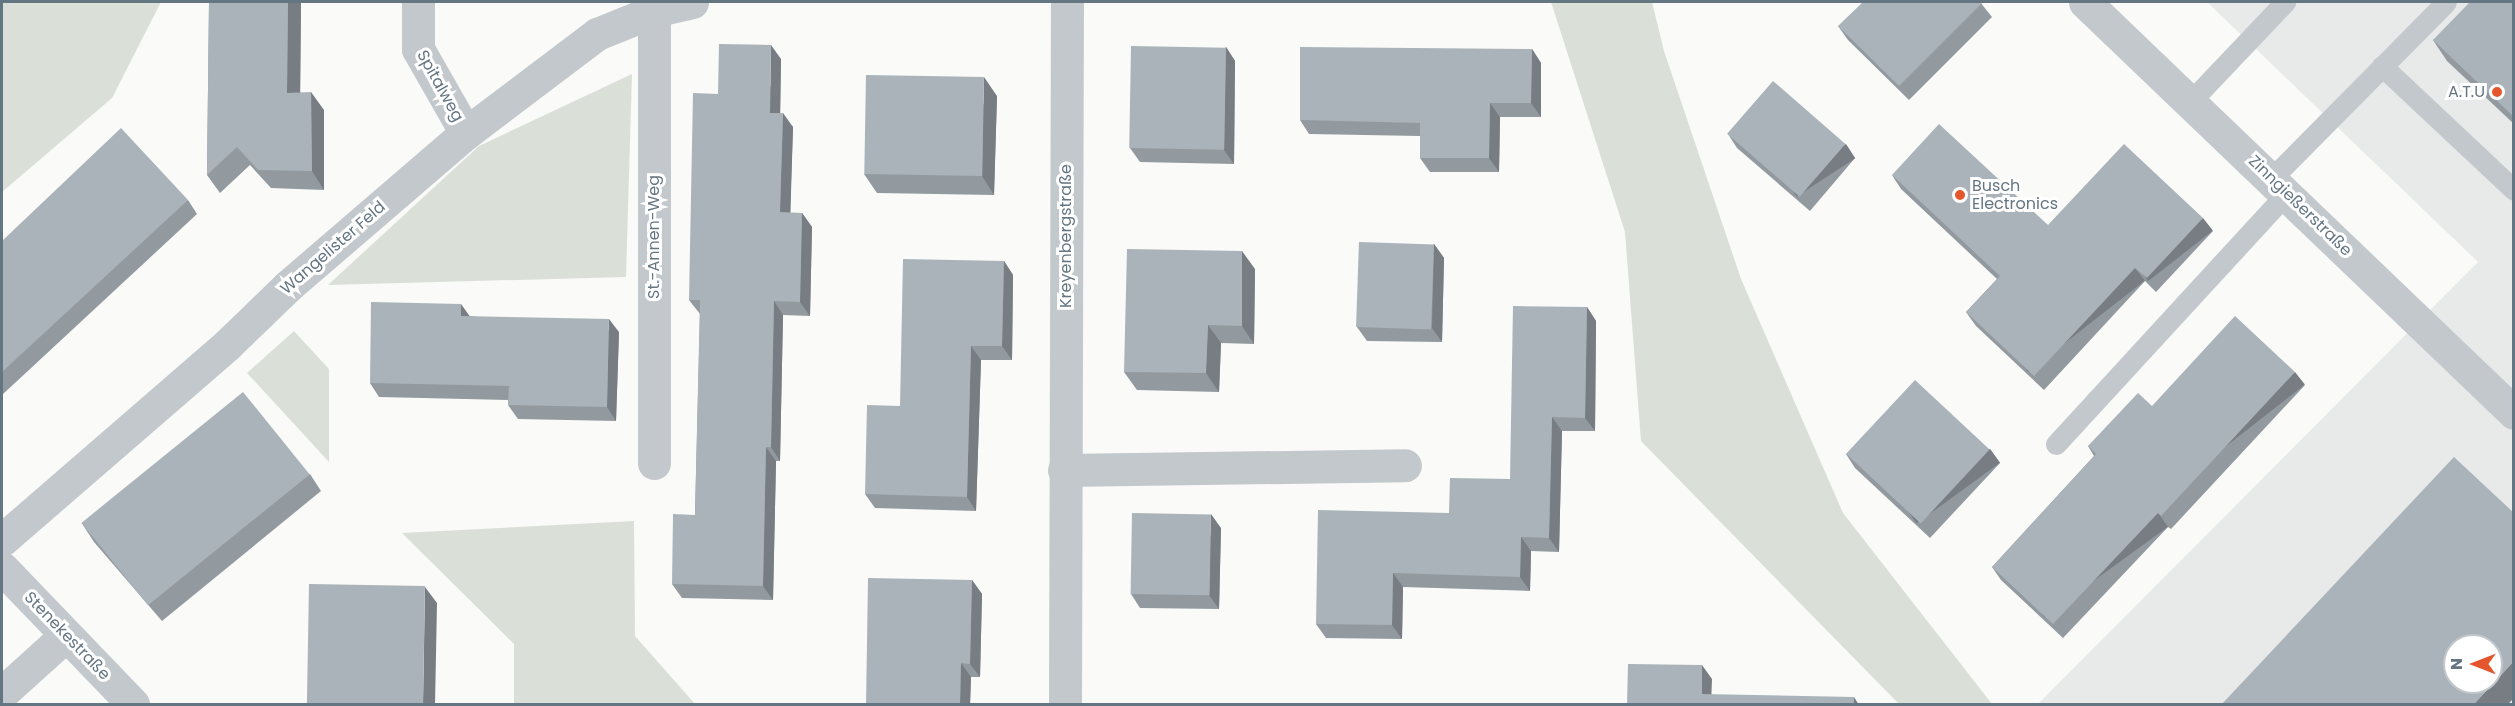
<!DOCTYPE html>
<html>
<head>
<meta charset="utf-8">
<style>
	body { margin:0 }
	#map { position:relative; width:2515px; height:706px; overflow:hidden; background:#fafaf8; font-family:Poppins,sans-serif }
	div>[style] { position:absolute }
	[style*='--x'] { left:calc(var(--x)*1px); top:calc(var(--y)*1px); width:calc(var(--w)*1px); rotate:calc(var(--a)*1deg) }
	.built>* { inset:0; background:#e8e9e9 }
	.green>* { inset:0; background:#dadfd7 }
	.lane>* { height:21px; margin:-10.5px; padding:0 10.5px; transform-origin:10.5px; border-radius:10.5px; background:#c3c8cc }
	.street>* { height:33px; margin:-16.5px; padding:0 16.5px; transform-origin:16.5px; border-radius:16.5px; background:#c3c8cc }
	.wall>* { inset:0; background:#929a9f }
	.shaded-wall>* { inset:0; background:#777d82; transform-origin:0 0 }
	.building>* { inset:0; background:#aab3b9; transform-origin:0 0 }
	.dots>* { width:16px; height:16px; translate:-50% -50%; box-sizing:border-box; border:3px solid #fff; border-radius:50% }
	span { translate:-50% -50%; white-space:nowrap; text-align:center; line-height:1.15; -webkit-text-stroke:6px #fff; paint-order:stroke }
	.street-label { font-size:16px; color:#657683 }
	.poi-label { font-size:16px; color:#657683 }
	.right { translate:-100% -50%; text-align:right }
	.left { translate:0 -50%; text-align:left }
	.frame { position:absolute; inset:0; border:3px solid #657683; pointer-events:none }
	.north { position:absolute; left:2443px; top:634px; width:60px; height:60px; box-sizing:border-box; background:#fff; border:2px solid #c1c8cd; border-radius:50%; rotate:270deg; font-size:16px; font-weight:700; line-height:24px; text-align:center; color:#657683 }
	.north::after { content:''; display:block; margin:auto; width:21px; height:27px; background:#e4572e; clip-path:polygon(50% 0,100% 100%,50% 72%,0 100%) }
</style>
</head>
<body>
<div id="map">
	<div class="built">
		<div style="clip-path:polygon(evenodd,2207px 2px,2513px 2px,2513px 704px,2038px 704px,2478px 262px,2207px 2px,2455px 646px,2491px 646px,2491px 682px,2455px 682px,2455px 646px)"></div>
	</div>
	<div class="green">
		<div style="clip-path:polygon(2px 2px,161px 2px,112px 98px,2px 192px)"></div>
		<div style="clip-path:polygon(1551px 2px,1652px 2px,1664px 51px,1741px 279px,1843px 513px,1992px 704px,1899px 704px,1641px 441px,1625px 232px)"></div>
		<div style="clip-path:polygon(632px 74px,626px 277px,328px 285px,479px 146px)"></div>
		<div style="clip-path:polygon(294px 331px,329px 369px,329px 462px,247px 373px)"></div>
		<div style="clip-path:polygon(634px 521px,635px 636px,695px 704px,514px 704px,514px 644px,402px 533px)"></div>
	</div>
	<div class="lane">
		<div style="--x:2382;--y:66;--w:181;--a:43.2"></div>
		<div style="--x:2191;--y:101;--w:137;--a:-46.5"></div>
		<div style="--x:2272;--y:178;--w:247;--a:-45.3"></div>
		<div style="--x:2056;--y:444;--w:341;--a:-47.4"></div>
	</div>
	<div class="street">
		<div style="--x:418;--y:2;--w:47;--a:90"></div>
		<div style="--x:418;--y:49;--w:97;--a:60.3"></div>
		<div style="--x:2085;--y:2;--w:594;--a:43.77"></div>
		<div style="--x:654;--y:11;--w:452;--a:90"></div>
		<div style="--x:1064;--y:470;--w:341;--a:-0.8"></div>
		<div style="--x:2;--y:540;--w:299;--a:-40.9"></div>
		<div style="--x:228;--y:344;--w:83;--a:-44"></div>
		<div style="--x:288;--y:286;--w:235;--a:-40.7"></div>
		<div style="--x:466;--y:133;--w:164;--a:-37.1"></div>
		<div style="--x:597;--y:34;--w:61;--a:-22"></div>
		<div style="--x:654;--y:11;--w:39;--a:-13"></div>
		<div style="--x:2;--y:568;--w:189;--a:46.1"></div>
		<div style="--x:2;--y:693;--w:85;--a:-42.1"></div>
		<div style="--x:1065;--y:704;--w:702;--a:-89.84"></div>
	</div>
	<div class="wall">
		<div style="clip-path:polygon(209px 2px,301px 2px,300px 92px,324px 110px,324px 190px,271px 188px,250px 165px,220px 193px,207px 175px)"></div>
		<div style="clip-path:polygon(1980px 2px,1992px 17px,1909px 100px,1848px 40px,1838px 26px)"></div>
		<div style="clip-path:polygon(2514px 2px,2514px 124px,2447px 61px,2433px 40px)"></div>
		<div style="clip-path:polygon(1226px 47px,1235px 61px,1234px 164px,1140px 162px,1130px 148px)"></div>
		<div style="clip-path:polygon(1532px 49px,1541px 63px,1541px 117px,1500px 117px,1499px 172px,1430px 172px,1420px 158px,1420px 136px,1309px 134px,1300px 120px)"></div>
		<div style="clip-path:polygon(781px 59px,780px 113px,793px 127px,790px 213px,802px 213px,812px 227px,810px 316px,783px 315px,780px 461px,776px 461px,773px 600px,682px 598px,672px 584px,695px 515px,700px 314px,689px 300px)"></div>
		<div style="clip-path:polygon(997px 96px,994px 195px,877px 193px,864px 174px)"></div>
		<div style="clip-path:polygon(1728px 134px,1855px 158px,1810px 211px,1737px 148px)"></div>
		<div style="clip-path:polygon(1892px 175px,2048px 225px,2213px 231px,2156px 292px,2145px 281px,2044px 390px,1976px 326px,1966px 312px,1997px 279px,1901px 189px)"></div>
		<div style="clip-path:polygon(188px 200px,197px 214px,2px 395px,2px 241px)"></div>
		<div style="clip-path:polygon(1434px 244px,1444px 258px,1442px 342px,1367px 341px,1357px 327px)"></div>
		<div style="clip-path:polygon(1004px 261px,1013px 275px,1012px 360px,981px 360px,976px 511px,875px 508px,865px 494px,900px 406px)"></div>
		<div style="clip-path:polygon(1255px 269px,1254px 344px,1221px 343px,1219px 392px,1137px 390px,1124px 372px)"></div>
		<div style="clip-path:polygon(1587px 307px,1596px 321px,1595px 431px,1562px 431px,1559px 552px,1531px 551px,1530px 591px,1403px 587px,1402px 639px,1326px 638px,1316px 624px,1510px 479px)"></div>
		<div style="clip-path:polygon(469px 316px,619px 332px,616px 421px,518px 419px,508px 405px,508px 400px,379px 397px,370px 383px)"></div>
		<div style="clip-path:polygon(2305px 385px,2171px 529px,2168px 527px,2063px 638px,2001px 580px,1992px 567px,2094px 456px,2088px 446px,2152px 406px)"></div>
		<div style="clip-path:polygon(1990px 449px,2000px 463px,1930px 538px,1855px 468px,1846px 454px)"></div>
		<div style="clip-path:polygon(310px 474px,321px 491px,162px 621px,94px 542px,83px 525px)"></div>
		<div style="clip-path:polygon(1221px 528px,1219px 609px,1140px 608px,1131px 594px)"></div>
		<div style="clip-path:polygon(972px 580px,982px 594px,980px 677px,971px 677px,970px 705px,866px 705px)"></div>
	</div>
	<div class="shaded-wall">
		<div style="clip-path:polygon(288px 2px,301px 2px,300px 111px,287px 93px)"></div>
		<div style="clip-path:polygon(771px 45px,781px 59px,780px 127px,770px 113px)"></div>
		<div style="clip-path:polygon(1226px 47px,1235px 61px,1234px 164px,1224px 150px)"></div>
		<div style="clip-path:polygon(1532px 49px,1541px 63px,1541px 117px,1531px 103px)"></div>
		<div style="clip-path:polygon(984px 77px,997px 96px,994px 195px,982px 176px)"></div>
		<div style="clip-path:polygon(311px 92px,324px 110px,324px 190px,312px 171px)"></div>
		<div style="clip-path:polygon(1490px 103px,1500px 117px,1499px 172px,1489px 158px)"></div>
		<div style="clip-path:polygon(783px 113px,793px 127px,790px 226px,780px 212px)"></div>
		<div style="left:1846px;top:144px;width:17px;height:70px;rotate:57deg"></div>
		<div style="clip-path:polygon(802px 213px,812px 227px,810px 316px,800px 302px)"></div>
		<div style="left:2203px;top:218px;width:16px;height:82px;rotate:52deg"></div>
		<div style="clip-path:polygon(1434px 244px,1444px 258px,1442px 342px,1432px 328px)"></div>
		<div style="clip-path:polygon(1242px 251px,1255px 269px,1254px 344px,1242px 326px)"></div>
		<div style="clip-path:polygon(1004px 261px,1013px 275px,1012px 360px,1002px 346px)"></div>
		<div style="left:2135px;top:268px;width:16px;height:148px;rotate:52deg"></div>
		<div style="clip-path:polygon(774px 301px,783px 315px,780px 461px,771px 447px)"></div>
		<div style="clip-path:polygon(461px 304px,471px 318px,461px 316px)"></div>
		<div style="clip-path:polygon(1587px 307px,1596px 321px,1595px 431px,1585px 418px)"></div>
		<div style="clip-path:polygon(609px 319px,619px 332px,616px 421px,607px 407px)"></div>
		<div style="clip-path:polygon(1208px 325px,1221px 343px,1219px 392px,1206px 373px)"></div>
		<div style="clip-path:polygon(971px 346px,981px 360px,976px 511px,967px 497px)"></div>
		<div style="left:2295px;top:372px;width:16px;height:197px;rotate:52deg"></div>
		<div style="clip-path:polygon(1552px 417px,1562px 431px,1559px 552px,1549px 538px)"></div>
		<div style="clip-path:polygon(766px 447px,776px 461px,773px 600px,763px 586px)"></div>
		<div style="left:1990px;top:449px;width:17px;height:103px;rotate:54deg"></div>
		<div style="left:2158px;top:513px;width:17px;height:153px;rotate:54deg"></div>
		<div style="clip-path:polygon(1211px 514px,1221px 528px,1219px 609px,1209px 595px)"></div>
		<div style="clip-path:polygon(1521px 537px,1531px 551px,1530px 591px,1520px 577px)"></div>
		<div style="clip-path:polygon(1393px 573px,1403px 587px,1402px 639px,1392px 625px)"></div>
		<div style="clip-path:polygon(972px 580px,982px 594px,980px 677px,970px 664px)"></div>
		<div style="clip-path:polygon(425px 587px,437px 603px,435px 705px,423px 705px)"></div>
		<div style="clip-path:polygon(2514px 661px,2514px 698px,2507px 705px,2473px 705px)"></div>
		<div style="clip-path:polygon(961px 663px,971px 677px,970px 705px,960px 705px)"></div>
		<div style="clip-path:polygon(1702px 665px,1712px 679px,1711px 705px,1702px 694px)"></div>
		<div style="clip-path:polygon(1854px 697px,1859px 705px,1854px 705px)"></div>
	</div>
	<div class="building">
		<div style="clip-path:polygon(209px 2px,288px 2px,287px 93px,311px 92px,312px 171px,258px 170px,237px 147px,207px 175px)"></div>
		<div style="clip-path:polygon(1863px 2px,1980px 2px,1982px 3px,1899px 86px,1838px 26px)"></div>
		<div style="clip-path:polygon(2470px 2px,2514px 2px,2514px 117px,2433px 40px)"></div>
		<div style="clip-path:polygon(719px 44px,771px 45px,770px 113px,783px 113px,780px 212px,802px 213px,800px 302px,774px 301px,771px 447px,766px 447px,763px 586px,672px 584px,673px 514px,695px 515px,700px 300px,689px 300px,693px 93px,718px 94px)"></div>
		<div style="left:1131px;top:46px;width:95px;height:102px;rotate:1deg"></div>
		<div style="clip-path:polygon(1300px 47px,1532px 49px,1531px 103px,1490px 103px,1489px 158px,1420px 158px,1420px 123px,1300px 120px)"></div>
		<div style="left:866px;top:75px;width:118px;height:99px;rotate:1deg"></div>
		<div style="left:1773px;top:81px;width:96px;height:70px;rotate:41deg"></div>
		<div style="clip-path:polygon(1939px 124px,2048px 225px,2124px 144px,2203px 218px,2147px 278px,2135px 268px,2034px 376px,1966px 312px,2000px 276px,1892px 175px)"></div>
		<div style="clip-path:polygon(121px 128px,188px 200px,2px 372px,2px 241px)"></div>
		<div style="left:1359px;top:242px;width:75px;height:85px;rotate:2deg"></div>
		<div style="clip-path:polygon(1127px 249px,1242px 251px,1242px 326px,1208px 325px,1206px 373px,1124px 372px)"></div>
		<div style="clip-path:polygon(903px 259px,1004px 261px,1002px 346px,971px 346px,967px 497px,865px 494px,867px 405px,900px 406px)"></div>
		<div style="clip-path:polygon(371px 302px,461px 304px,461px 316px,609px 319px,607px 407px,508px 405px,509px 386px,370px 383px)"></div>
		<div style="clip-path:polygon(1513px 306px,1587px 307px,1585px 418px,1552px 417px,1549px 538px,1521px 537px,1520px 577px,1393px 573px,1392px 625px,1316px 624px,1318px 510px,1449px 513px,1450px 478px,1510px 479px)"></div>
		<div style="clip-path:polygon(2235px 316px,2295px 372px,2161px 516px,2158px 513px,2053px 624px,1992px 567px,2096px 454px,2088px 446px,2138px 393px,2152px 406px)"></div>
		<div style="left:1915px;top:380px;width:102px;height:101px;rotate:43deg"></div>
		<div style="left:243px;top:392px;width:106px;height:208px;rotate:51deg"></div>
		<div style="clip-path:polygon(evenodd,2454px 457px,2514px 513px,2514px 661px,2473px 705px,2221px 705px,2454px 457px,2455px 646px,2491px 646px,2491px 682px,2455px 682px,2455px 646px)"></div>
		<div style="left:1132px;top:513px;width:79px;height:81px;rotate:1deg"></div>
		<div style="clip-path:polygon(868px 578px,972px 580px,970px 664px,961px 663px,960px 705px,866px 705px)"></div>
		<div style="left:309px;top:584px;width:116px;height:121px;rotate:1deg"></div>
		<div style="clip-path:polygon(1628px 664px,1702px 665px,1702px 694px,1854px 697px,1854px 705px,1627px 705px)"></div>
	</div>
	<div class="dots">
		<div style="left:2497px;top:92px;background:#e4572e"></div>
		<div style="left:1960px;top:195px;background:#e4572e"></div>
	</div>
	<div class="street-label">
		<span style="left:440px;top:86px;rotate:61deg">Spitalweg</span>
		<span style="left:2300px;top:206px;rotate:44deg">Zinngießerstraße</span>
		<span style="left:1066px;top:236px;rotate:-90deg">Kreyenbergstraße</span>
		<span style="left:654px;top:237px;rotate:-90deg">St.-Annen-Weg</span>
		<span style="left:333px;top:248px;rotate:-41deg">Wangelister Feld</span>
		<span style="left:67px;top:636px;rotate:46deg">Stenekestraße</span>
	</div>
	<div class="poi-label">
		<span class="right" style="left:2485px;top:92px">A.T.U</span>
		<span class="left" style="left:1972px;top:195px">Busch<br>Electronics</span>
	</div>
	<div class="frame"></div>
	<div class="north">N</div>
</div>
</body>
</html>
